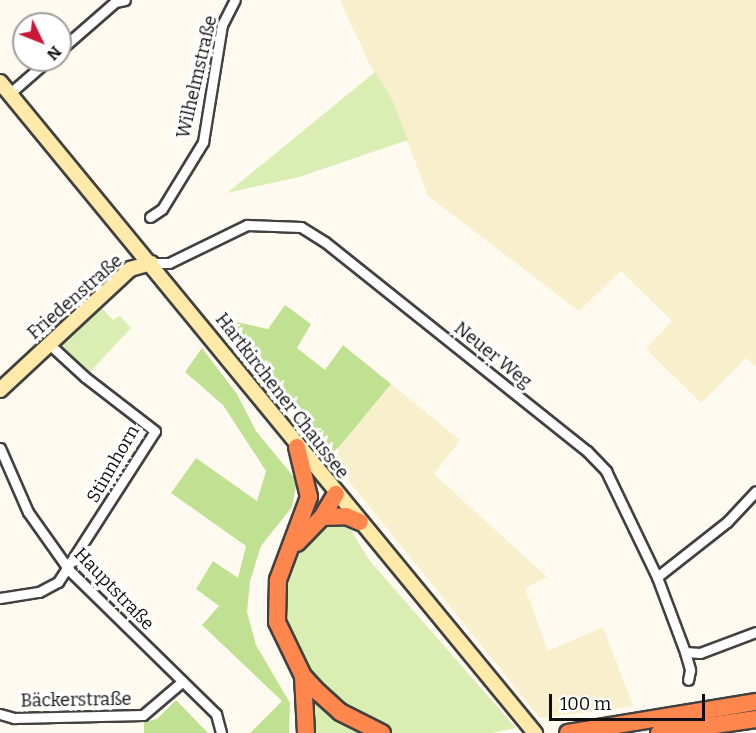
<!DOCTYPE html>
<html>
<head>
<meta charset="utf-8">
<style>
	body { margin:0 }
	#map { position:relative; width:756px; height:733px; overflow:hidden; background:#fffaef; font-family:Bitter,serif }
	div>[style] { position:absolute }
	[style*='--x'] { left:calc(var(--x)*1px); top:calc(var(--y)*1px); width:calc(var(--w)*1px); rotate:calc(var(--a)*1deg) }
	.farmland>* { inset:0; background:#f8efcc }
	.green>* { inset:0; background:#daeeb4 }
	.forest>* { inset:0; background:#c0e192 }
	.roads { filter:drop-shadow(2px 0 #414141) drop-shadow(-2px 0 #414141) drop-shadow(0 2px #414141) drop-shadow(0 -2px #414141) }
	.street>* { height:9px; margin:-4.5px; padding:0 4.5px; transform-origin:4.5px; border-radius:4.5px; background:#fff }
	.secondary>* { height:14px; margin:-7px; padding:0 7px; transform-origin:7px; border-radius:7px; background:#ffeaaa }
	.highway>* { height:16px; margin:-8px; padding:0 8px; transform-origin:8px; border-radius:8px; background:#ff864d }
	span { translate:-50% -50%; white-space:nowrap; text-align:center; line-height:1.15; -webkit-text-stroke:6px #fff; paint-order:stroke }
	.street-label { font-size:18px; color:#0e0e0e }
	.north { position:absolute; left:12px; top:12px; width:60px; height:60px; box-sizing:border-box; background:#fff; border:2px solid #9f9f9f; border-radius:50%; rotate:133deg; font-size:16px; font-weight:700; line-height:24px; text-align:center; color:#0e0e0e }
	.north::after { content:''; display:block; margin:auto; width:21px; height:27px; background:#cd1739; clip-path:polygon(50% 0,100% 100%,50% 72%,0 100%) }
	.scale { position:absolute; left:549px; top:694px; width:156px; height:27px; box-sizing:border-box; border:3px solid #0e0e0e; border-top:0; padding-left:8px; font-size:18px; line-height:21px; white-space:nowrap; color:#0e0e0e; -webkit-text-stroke:4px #fff; paint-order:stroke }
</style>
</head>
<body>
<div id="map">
	<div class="farmland">
		<div style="clip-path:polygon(340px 0,756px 0,756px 367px,746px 358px,701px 403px,646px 349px,672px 321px,621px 271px,579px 311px,428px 196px,391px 97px,369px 63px)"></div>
		<div style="clip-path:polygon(391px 384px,460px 440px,434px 474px,547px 577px,525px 588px,548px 651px,603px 627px,633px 706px,540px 718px,330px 458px)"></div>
	</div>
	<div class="green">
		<div style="clip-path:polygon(375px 72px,391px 97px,408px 140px,299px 177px,227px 193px)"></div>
		<div style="clip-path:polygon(100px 306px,113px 320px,120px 316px,131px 328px,90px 372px,58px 345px)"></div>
		<div style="clip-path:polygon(325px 524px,349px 527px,370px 561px,516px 728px,492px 733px,392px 733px,344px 707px,313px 676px,286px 629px,283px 583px,291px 563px)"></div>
		<div style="clip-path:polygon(311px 695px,369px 733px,311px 733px)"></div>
	</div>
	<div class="forest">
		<div style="clip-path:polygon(285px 305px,311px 324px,297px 348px,325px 370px,343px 345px,391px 384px,330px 458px,218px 318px,268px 329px)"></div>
		<div style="clip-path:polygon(202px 348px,237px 394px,256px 431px,297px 481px,292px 507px,261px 546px,250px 581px,247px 612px,256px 645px,290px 703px,289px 733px,250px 733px,282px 701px,202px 625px,219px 606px,196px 589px,213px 561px,238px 578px,246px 546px,171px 493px,196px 458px,257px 501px,266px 471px,223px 405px,185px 372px)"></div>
		<div style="clip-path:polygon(176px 700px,208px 733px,144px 733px,144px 722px,157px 719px)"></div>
	</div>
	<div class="roads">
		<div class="street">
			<div style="--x:60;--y:50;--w:73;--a:-41.1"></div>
			<div style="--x:115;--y:2;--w:10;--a:-11"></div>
			<div style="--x:9;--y:94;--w:52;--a:-41.1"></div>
			<div style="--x:150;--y:217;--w:14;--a:-34"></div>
			<div style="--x:162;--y:209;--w:79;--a:-58.5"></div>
			<div style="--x:203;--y:142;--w:119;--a:-80.8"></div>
			<div style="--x:222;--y:25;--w:28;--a:-63"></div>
			<div style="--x:151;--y:263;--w:18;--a:0"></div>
			<div style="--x:169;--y:263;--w:87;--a:-26"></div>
			<div style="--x:247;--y:225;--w:54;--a:2.1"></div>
			<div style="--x:301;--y:227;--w:28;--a:32"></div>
			<div style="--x:325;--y:242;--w:335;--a:38.6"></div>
			<div style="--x:587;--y:451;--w:28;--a:46"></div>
			<div style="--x:606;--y:471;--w:118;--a:64.3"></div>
			<div style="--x:657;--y:577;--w:80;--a:69.5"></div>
			<div style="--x:685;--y:652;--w:19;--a:74"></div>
			<div style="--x:690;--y:670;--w:10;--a:101"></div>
			<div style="--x:0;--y:448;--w:70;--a:66.4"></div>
			<div style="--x:28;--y:512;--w:71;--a:54.7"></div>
			<div style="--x:69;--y:570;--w:206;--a:44.4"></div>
			<div style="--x:216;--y:714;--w:20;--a:75"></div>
			<div style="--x:657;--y:577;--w:89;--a:-38.2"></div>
			<div style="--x:727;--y:522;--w:42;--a:-46.9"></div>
			<div style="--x:0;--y:598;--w:39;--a:-9"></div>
			<div style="--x:39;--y:592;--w:21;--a:-28"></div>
			<div style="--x:58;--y:582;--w:179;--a:-57.3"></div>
			<div style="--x:155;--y:431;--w:88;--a:-142.4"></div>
			<div style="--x:85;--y:377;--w:50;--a:-137.4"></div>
			<div style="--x:685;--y:652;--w:15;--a:4"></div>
			<div style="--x:700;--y:653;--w:60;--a:-20.6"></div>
			<div style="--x:0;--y:714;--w:15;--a:16"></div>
			<div style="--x:14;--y:718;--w:129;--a:-1.3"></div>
			<div style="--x:143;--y:715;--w:52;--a:-40.4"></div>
		</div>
		<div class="secondary">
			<div style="--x:0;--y:82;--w:843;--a:50.59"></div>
			<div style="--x:0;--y:390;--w:178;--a:-42.9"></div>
			<div style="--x:130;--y:269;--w:22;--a:-16"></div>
		</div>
		<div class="highway">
			<div style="--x:297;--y:447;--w:51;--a:76.5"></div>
			<div style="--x:309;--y:497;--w:89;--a:110.5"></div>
			<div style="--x:278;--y:580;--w:42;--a:91.4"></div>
			<div style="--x:277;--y:622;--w:60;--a:64.3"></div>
			<div style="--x:303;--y:676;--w:22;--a:47"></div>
			<div style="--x:318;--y:692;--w:30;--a:42"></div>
			<div style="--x:340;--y:712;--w:47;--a:26.6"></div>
			<div style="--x:322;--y:517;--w:24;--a:-2"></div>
			<div style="--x:346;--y:516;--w:15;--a:23"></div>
			<div style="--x:297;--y:543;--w:36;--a:-46"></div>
			<div style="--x:322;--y:517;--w:27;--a:-59"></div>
			<div style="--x:303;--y:676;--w:57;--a:87"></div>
			<div style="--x:568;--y:733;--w:191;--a:-9.4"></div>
			<div style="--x:659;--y:733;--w:98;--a:-8.2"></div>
		</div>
	</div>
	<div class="street-label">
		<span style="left:197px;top:77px;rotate:-77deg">Wilhelmstraße</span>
		<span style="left:75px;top:297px;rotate:-41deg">Friedenstraße</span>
		<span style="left:493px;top:355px;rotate:39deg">Neuer Weg</span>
		<span style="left:282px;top:396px;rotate:52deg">Hartkirchener Chaussee</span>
		<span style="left:113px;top:464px;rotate:-60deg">Stinnhorn</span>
		<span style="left:114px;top:589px;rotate:46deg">Hauptstraße</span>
		<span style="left:76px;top:700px;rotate:-1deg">Bäckerstraße</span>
	</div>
	<div class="north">N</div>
	<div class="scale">100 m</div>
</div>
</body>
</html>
